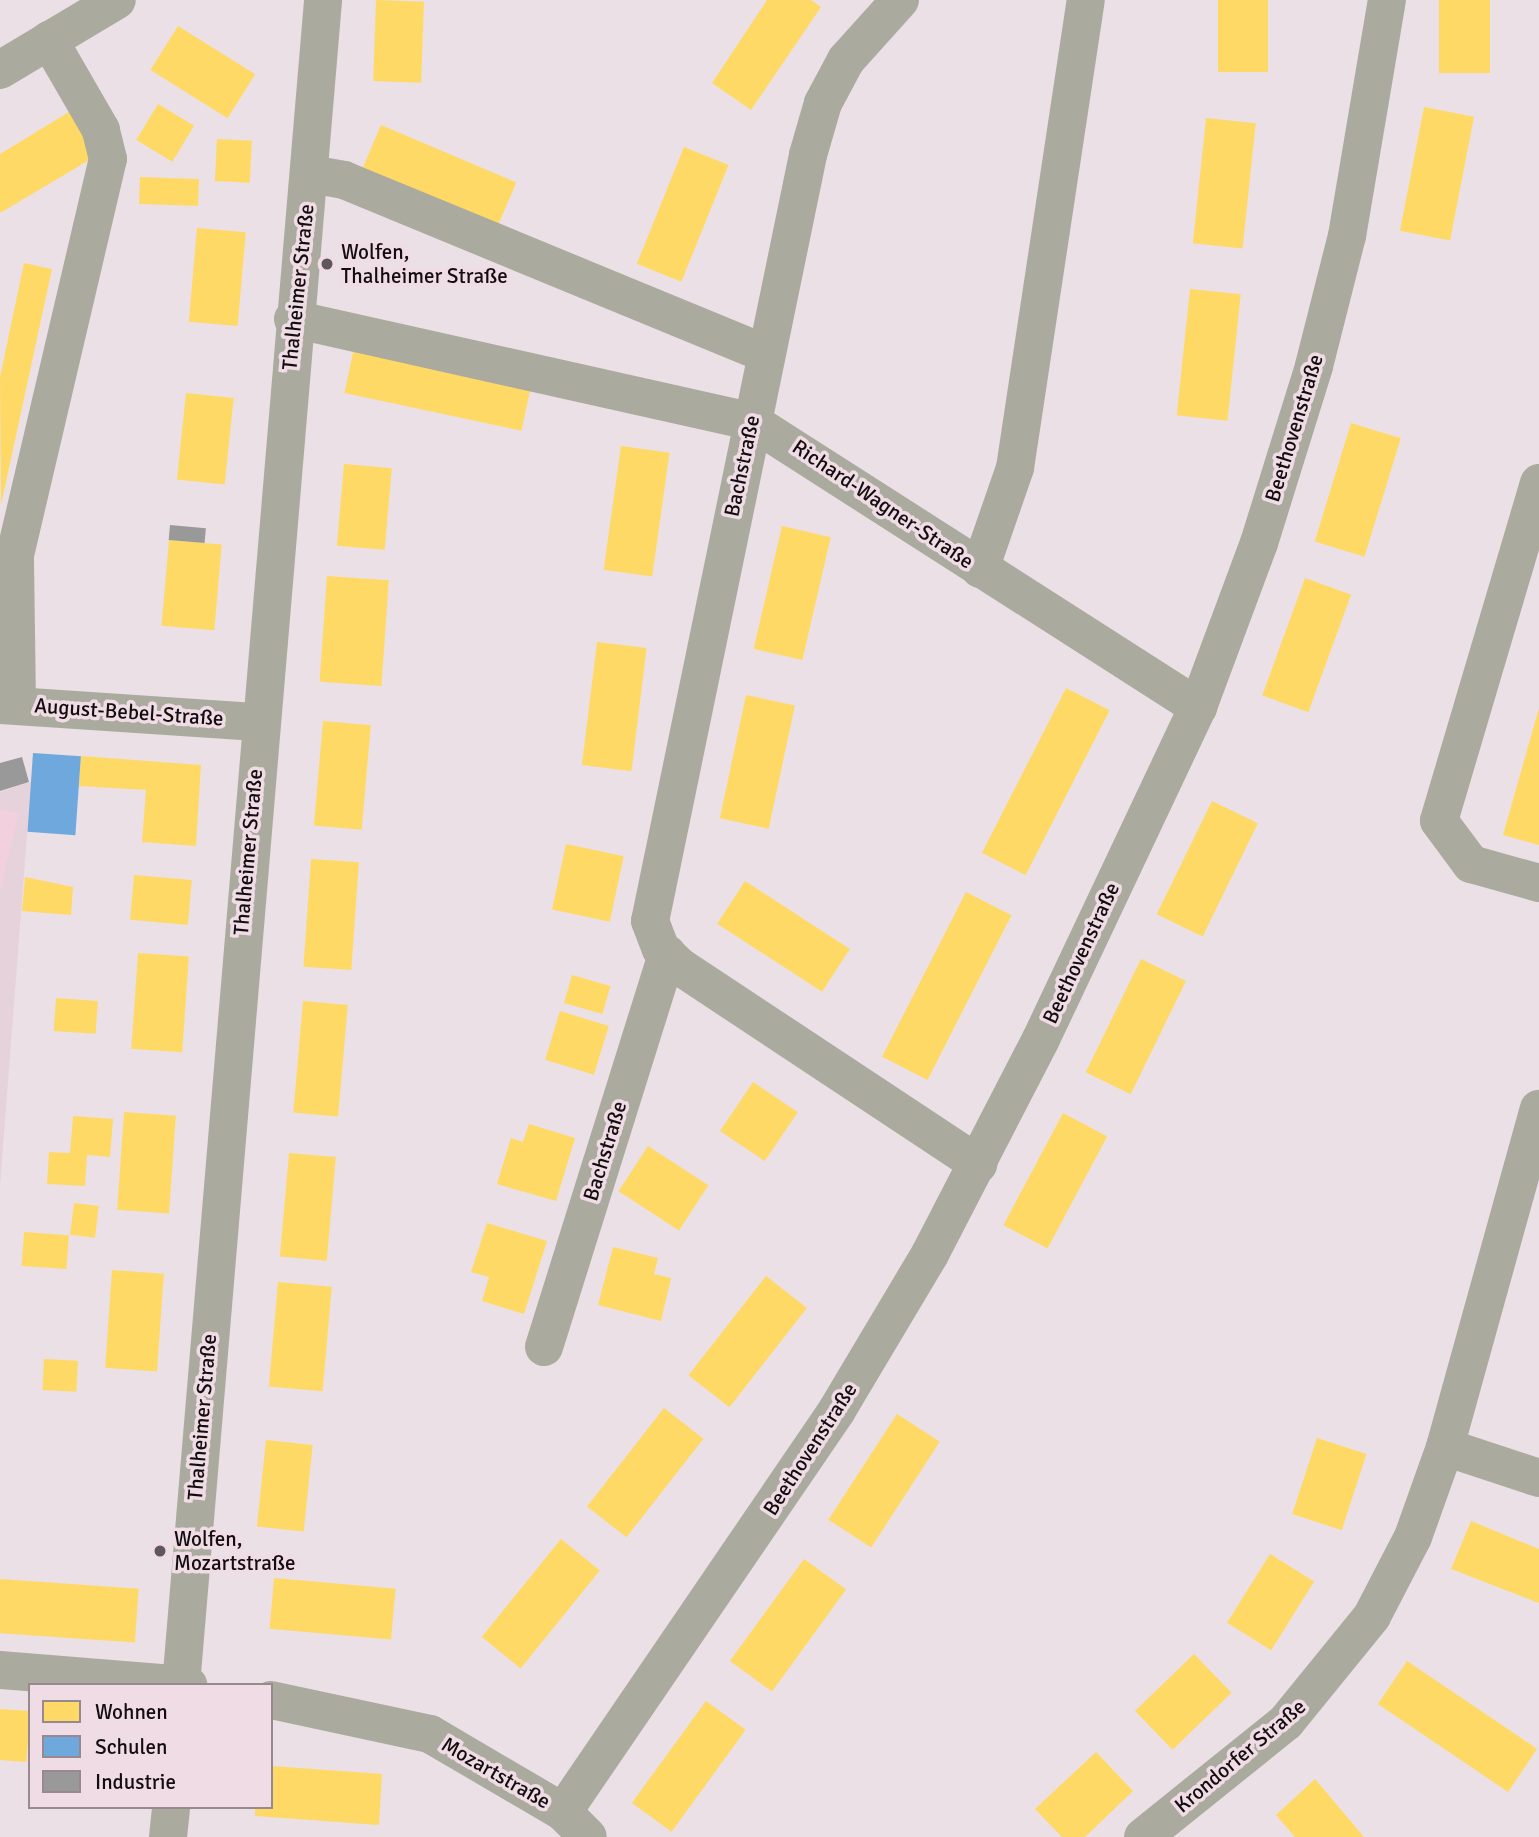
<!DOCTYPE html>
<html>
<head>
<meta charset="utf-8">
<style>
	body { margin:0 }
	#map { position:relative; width:1539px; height:1837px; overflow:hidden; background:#ebe0e5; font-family:Signika,sans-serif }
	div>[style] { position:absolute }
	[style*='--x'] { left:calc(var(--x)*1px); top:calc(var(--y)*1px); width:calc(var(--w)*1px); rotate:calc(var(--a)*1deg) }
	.built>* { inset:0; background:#e5d2da }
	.green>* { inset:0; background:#f3d0de }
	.homes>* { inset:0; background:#ffd966; transform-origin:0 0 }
	.schools>* { inset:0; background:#6fa8dc; transform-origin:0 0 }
	.industry>* { inset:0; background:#999; transform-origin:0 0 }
	.minor>* { height:38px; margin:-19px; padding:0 19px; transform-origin:19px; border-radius:19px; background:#aaaa9e }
	.dots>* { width:19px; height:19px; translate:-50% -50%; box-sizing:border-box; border:4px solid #efdce4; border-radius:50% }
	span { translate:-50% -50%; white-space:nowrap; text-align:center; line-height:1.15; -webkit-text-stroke:7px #efdce4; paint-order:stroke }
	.poi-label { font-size:21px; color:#140d10 }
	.left { translate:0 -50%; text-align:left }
	.street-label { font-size:21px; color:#140d10 }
	.legend { position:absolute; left:28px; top:1683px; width:245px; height:126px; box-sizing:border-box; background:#efdce4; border:2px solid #97898f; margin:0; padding:9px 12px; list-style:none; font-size:21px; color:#140d10 }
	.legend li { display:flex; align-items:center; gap:14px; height:35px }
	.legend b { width:35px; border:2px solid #97898f }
</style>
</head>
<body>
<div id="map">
	<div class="built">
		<div style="clip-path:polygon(31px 782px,0 1186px,0 792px)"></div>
	</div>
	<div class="green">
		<div style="clip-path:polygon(0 809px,19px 814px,0 891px)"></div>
	</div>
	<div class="homes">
		<div style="left:376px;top:0;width:48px;height:81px;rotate:2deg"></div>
		<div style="clip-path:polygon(767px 0,811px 0,821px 7px,751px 110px,712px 83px)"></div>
		<div style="left:1218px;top:0;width:50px;height:72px"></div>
		<div style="left:1439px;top:0;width:51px;height:73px"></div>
		<div style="left:178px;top:26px;width:91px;height:52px;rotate:32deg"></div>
		<div style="left:158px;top:104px;width:42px;height:42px;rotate:31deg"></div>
		<div style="left:1424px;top:107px;width:51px;height:126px;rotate:11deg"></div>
		<div style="clip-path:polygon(69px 112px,96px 156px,0 213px,0 154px)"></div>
		<div style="left:1206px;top:118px;width:50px;height:126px;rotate:6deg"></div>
		<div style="left:381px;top:125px;width:147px;height:46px;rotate:23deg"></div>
		<div style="left:217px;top:139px;width:35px;height:42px;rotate:3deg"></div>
		<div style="left:684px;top:147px;width:48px;height:126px;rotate:22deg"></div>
		<div style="left:140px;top:177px;width:59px;height:27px;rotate:2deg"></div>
		<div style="left:197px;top:228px;width:49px;height:94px;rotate:5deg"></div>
		<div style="clip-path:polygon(24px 263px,52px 269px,1px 505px,0 377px)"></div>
		<div style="left:1190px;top:289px;width:51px;height:127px;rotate:6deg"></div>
		<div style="left:354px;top:348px;width:181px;height:46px;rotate:12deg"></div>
		<div style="left:186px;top:393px;width:48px;height:87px;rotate:6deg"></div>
		<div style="left:1351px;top:423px;width:52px;height:124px;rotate:17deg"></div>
		<div style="left:621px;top:446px;width:49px;height:125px;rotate:8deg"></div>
		<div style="left:344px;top:464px;width:48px;height:82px;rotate:5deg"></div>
		<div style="left:782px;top:526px;width:50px;height:126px;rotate:13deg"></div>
		<div style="left:169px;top:540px;width:53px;height:86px;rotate:5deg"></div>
		<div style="left:327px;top:576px;width:62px;height:106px;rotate:4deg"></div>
		<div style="left:1305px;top:578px;width:49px;height:125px;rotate:20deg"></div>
		<div style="left:597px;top:642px;width:50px;height:124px;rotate:7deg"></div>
		<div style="left:1066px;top:688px;width:49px;height:185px;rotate:27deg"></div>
		<div style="left:746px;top:695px;width:50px;height:126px;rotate:12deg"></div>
		<div style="clip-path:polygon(1539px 708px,1539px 845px,1503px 835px)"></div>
		<div style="left:323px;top:721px;width:48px;height:105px;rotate:5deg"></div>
		<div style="clip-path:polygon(81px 756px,201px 765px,196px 846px,142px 842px,146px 790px,79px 786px)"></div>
		<div style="left:1212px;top:801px;width:51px;height:126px;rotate:26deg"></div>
		<div style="left:566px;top:844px;width:59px;height:67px;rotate:12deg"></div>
		<div style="left:311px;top:859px;width:48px;height:108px;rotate:4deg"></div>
		<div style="left:134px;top:875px;width:58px;height:45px;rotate:5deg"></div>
		<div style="clip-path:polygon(25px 877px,73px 887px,71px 915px,22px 911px)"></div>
		<div style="left:745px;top:881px;width:125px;height:51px;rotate:33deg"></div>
		<div style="left:966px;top:892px;width:51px;height:185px;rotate:27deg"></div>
		<div style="left:138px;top:953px;width:51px;height:96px;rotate:4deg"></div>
		<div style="left:1141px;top:959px;width:50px;height:126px;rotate:26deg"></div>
		<div style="left:572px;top:975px;width:40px;height:29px;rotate:16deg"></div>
		<div style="left:56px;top:998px;width:42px;height:33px;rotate:4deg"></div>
		<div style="left:303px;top:1001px;width:45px;height:112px;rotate:5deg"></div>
		<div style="left:560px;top:1011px;width:51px;height:51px;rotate:17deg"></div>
		<div style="left:753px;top:1082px;width:54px;height:59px;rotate:34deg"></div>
		<div style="left:124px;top:1112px;width:52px;height:98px;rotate:4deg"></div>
		<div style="left:1063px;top:1113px;width:50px;height:127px;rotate:28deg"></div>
		<div style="clip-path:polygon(73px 1116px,113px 1119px,110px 1157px,87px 1155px,85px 1186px,47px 1184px,49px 1152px,70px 1153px)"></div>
		<div style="clip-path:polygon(529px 1124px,575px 1138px,556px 1201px,497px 1184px,511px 1138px,523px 1142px)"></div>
		<div style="left:648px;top:1146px;width:72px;height:54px;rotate:33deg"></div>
		<div style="left:289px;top:1153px;width:47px;height:104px;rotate:5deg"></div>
		<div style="left:74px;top:1203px;width:25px;height:32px;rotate:7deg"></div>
		<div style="clip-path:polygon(487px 1223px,547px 1241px,524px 1314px,482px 1301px,489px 1277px,471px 1272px)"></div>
		<div style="left:24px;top:1232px;width:45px;height:34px;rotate:4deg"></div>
		<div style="clip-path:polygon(613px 1247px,658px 1258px,654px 1274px,671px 1278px,661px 1321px,598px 1305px)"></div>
		<div style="left:112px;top:1270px;width:52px;height:98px;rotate:4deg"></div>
		<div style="left:766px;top:1276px;width:52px;height:126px;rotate:38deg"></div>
		<div style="left:278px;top:1282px;width:54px;height:105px;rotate:5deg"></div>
		<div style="left:44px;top:1359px;width:34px;height:31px;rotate:3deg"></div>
		<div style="left:664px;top:1408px;width:50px;height:125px;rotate:38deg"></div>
		<div style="left:897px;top:1414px;width:51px;height:126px;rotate:33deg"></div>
		<div style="left:1317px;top:1438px;width:52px;height:80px;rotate:18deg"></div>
		<div style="left:266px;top:1440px;width:47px;height:87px;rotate:6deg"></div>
		<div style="clip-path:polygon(1471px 1521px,1539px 1549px,1539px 1603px,1451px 1569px)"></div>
		<div style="left:561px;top:1539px;width:50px;height:126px;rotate:39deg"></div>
		<div style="left:1270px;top:1554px;width:52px;height:81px;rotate:32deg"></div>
		<div style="left:804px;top:1559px;width:52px;height:126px;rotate:36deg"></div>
		<div style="left:274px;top:1578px;width:122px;height:51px;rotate:5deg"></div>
		<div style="left:0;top:1579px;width:139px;height:54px;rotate:4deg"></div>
		<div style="left:1194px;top:1654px;width:54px;height:82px;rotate:46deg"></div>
		<div style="left:1407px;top:1661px;width:157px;height:52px;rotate:34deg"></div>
		<div style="left:706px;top:1701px;width:49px;height:126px;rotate:36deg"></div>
		<div style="left:0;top:1709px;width:30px;height:51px;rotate:4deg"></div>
		<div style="clip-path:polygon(1096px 1752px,1133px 1791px,1085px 1837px,1062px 1837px,1035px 1809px)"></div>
		<div style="clip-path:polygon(271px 1766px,382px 1774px,379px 1825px,255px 1816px,255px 1807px,271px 1807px)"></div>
		<div style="clip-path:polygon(1315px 1779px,1364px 1837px,1295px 1837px,1276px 1815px)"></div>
	</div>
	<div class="schools">
		<div style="left:33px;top:753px;width:48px;height:79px;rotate:4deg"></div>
	</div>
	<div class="industry">
		<div style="left:170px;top:525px;width:36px;height:15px;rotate:5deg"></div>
		<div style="clip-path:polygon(22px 757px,29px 782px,0 791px,0 763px)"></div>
	</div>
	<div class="minor">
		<div style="--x:900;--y:0;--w:81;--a:132"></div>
		<div style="--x:846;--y:60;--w:49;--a:118.1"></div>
		<div style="--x:823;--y:103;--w:54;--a:106.1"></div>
		<div style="--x:808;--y:155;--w:782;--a:101.65"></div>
		<div style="--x:650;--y:921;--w:30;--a:69"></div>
		<div style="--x:661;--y:949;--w:25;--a:43"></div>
		<div style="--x:679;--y:966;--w:359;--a:33.5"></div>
		<div style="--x:0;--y:70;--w:136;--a:-30.9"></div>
		<div style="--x:310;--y:174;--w:35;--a:10"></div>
		<div style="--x:344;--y:180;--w:456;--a:22.4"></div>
		<div style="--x:293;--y:319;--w:469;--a:12.6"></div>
		<div style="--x:751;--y:421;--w:531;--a:32.61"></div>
		<div style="--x:1539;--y:483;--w:352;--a:106.5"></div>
		<div style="--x:1439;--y:821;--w:54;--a:53.3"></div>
		<div style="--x:1471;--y:864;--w:71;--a:15.6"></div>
		<div style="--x:980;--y:569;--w:107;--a:-70.9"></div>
		<div style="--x:1015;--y:468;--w:473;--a:-81.4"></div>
		<div style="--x:17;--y:704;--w:149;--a:-90.8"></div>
		<div style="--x:15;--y:555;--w:407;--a:-76.8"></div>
		<div style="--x:108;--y:159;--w:30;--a:-104"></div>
		<div style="--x:101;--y:130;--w:104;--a:-120"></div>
		<div style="--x:0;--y:705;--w:260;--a:3.8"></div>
		<div style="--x:544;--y:1347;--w:412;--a:-72.6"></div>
		<div style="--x:1445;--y:1447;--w:99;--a:18.3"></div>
		<div style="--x:0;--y:1670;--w:189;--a:4.6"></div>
		<div style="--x:181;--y:1685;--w:1691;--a:-85.18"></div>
		<div style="--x:271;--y:1700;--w:163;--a:12.1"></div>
		<div style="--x:430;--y:1734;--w:154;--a:30.4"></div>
		<div style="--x:563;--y:1812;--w:35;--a:45"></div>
		<div style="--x:563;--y:1812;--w:486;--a:-55.7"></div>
		<div style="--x:837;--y:1410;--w:182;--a:-59.2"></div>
		<div style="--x:930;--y:1254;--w:242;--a:-62.7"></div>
		<div style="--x:1041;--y:1039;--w:367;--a:-64.7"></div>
		<div style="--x:1198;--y:707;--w:175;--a:-69.6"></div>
		<div style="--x:1259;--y:543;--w:185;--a:-72.7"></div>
		<div style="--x:1314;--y:366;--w:134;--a:-75.8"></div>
		<div style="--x:1347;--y:236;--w:239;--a:-80.4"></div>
		<div style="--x:168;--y:1837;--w:30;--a:-84"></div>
		<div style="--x:1143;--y:1837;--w:184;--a:-38.8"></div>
		<div style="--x:1286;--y:1722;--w:136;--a:-50.9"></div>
		<div style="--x:1372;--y:1616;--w:89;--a:-62.6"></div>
		<div style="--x:1413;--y:1537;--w:96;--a:-70.4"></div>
		<div style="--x:1445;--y:1447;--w:351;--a:-74.5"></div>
	</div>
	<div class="dots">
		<div style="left:327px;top:264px;background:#5f575b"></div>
		<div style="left:160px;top:1551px;background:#5f575b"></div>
	</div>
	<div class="poi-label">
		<span class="left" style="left:341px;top:264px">Wolfen,<br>Thalheimer Straße</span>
		<span class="left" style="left:174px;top:1551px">Wolfen,<br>Mozartstraße</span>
	</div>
	<div class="street-label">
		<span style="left:298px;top:287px;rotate:-84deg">Thalheimer Straße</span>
		<span style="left:1294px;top:428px;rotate:-73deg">Beethovenstraße</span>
		<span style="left:742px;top:466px;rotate:-78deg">Bachstraße</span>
		<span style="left:883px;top:504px;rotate:34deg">Richard-Wagner-Straße</span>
		<span style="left:129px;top:712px;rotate:4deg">August-Bebel-Straße</span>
		<span style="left:248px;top:852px;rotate:-85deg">Thalheimer Straße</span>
		<span style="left:1081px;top:953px;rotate:-65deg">Beethovenstraße</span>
		<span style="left:605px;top:1151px;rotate:-73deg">Bachstraße</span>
		<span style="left:202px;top:1417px;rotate:-85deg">Thalheimer Straße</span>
		<span style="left:810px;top:1449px;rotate:-57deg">Beethovenstraße</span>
		<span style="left:1240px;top:1756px;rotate:-40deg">Krondorfer Straße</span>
		<span style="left:496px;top:1773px;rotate:30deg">Mozartstraße</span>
	</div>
	<ul class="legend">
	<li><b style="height:19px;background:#ffd966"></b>Wohnen</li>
	<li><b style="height:19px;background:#6fa8dc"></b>Schulen</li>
	<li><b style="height:19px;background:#999"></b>Industrie</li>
	</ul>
</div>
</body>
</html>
